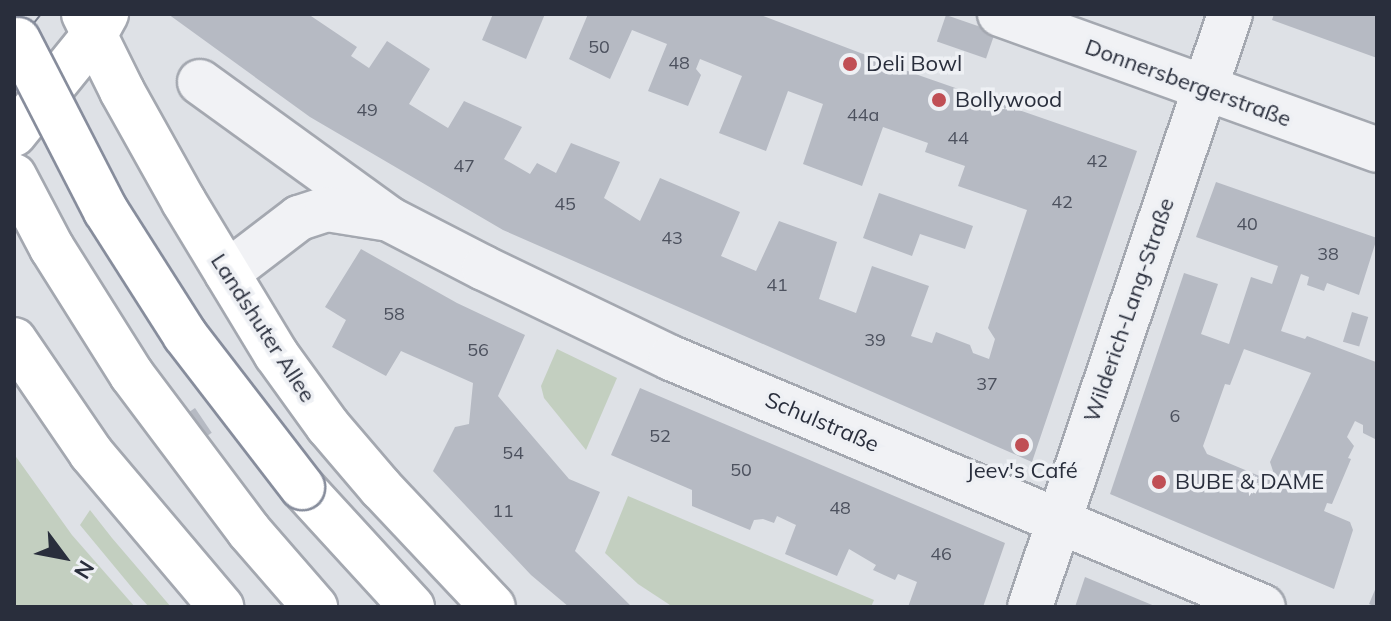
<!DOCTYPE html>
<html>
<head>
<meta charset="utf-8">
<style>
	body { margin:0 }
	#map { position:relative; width:1391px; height:621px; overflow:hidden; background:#dee1e6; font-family:Mulish,sans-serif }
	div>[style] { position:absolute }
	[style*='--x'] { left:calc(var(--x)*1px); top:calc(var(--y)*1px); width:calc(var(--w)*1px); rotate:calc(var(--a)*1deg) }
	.green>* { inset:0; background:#c3cfc0 }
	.building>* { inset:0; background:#b6bac3; transform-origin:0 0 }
	.roads { filter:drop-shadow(2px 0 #a4a8b0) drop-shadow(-2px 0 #a4a8b0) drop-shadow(0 2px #a4a8b0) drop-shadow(0 -2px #a4a8b0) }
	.minor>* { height:44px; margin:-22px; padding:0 22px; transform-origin:22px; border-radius:22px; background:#f1f2f5 }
	.secondary>* { height:44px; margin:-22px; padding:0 22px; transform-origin:22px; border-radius:22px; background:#fff }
	.primary>* { height:44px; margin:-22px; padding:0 22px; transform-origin:22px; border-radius:22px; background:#fff }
	.trunk>* { height:44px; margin:-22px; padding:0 22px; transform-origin:22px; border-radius:22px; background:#fff }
	.tram>* { height:2px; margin:-1px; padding:0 1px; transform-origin:1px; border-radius:1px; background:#797f8e }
	.bridges { filter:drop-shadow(2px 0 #878d9c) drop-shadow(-2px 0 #878d9c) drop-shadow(0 2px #878d9c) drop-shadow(0 -2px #878d9c) }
	.trunk-bridge>* { height:44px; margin:-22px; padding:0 22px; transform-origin:22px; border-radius:22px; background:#fff }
	.dots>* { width:22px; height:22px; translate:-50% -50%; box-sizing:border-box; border:4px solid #eef0f4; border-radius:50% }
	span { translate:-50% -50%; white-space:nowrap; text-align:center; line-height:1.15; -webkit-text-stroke:7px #eef0f4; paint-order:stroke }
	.number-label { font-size:18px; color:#4c515e }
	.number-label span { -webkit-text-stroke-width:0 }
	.poi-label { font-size:22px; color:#292e3c }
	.left { translate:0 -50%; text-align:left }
	.street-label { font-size:22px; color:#292e3c }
	.frame { position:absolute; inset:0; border:16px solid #292e3c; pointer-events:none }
	.north { position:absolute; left:24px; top:517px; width:80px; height:80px; -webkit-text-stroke:6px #eef0f4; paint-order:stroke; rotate:122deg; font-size:22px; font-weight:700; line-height:32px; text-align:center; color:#292e3c }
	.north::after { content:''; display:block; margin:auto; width:28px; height:36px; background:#292e3c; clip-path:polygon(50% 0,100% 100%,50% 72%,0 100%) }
</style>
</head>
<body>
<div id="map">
	<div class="green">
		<div style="clip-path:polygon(557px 349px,617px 378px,586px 450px,544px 398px,541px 386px)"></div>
		<div style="clip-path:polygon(14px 454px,72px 535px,135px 607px,14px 607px)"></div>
		<div style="clip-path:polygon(628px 496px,874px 600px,871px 607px,673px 607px,638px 584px,605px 553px)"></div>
		<div style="clip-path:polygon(90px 510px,112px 538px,171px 607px,149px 607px,138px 595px,80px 525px)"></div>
	</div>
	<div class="building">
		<div style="clip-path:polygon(168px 14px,308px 14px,357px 47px,351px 56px,369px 68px,387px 41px,430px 69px,409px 104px,448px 128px,464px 101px,522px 127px,504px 159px,530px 174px,537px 163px,556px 173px,571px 143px,620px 162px,604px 198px,640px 221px,660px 178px,740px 212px,721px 256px,756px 271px,779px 221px,837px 242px,819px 299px,856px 313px,872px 266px,929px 286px,911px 336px,932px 343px,936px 332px,970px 345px,973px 353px,989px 359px,995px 339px,988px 328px,1027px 210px,958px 186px,965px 166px,925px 152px,928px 143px,883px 127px,862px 186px,803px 164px,823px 104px,788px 91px,766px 151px,719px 133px,742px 76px,700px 59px,696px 69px,701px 75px,688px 106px,648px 91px,667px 44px,632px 30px,610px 79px,569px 59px,588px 14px,758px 14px,921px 76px,1137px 151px,1032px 462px,503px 230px,310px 117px)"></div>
		<div style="clip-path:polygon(493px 14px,545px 14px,526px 59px,482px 40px)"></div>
		<div style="clip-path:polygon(1274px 14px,1377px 14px,1377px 58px,1272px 20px)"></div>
		<div style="left:946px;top:15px;width:52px;height:28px;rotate:19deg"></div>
		<div style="clip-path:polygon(evenodd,1216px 182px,1377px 238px,1359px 295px,1327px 283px,1324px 291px,1307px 285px,1309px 277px,1301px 274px,1281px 331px,1305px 339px,1307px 336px,1376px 362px,1377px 367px,1377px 440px,1363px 433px,1363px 425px,1355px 421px,1347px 437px,1354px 446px,1348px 458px,1351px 459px,1332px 504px,1327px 503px,1324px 511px,1350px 522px,1353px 530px,1334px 589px,1110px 494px,1184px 273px,1218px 284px,1201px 334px,1229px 344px,1251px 277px,1272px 284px,1278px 266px,1196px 237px,1216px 182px,1244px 349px,1311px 373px,1270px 462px,1273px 471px,1269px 480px,1207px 454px,1203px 446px,1225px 384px,1230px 385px,1244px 349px)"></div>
		<div style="clip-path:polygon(879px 193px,973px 226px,965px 249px,920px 234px,912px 256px,863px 238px)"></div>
		<div style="clip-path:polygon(361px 249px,457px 303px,525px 335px,498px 396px,569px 479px,600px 492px,575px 551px,632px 607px,569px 607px,531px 575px,433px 471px,455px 427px,469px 424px,473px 383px,401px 351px,386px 376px,332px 347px,346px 320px,325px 307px)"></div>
		<div style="left:1352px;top:312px;width:17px;height:31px;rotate:17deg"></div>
		<div style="clip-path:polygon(640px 388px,1005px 543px,983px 607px,908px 607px,917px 582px,898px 574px,895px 580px,873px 570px,876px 565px,849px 549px,837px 576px,785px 554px,796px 525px,777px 516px,774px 523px,763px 519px,754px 520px,750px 530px,692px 506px,692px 490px,611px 455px)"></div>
		<div style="left:195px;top:408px;width:30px;height:17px;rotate:56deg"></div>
		<div style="clip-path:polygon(1085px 577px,1157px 607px,1075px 607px)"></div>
		<div style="clip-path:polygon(1377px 585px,1377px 607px,1376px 607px,1369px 604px)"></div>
	</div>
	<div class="roads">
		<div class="minor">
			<div style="--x:1000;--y:14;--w:401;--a:19.8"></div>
			<div style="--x:200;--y:82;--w:233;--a:35.9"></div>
			<div style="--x:389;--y:219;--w:107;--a:27.3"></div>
			<div style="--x:484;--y:268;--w:208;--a:25.7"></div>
			<div style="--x:671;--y:358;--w:642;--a:22.81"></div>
			<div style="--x:227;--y:273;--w:91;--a:-37.4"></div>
			<div style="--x:299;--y:218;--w:29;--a:-18"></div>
			<div style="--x:327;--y:209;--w:57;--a:9.1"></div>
			<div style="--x:1030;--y:607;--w:626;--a:-71.36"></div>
		</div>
		<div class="secondary">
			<div style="--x:84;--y:14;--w:86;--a:63.7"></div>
			<div style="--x:122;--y:91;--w:127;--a:60.8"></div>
			<div style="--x:184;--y:202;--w:178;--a:58.8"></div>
			<div style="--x:276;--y:354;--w:89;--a:54.2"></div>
			<div style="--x:328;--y:426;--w:82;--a:49.5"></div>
			<div style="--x:381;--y:488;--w:163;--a:46.7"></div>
			<div style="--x:14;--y:340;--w:137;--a:55.7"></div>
			<div style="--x:91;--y:453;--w:202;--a:49.8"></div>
		</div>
		<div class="primary">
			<div style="--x:14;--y:134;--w:129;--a:-51"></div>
			<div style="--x:95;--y:34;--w:23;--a:-61"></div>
		</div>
		<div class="trunk">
			<div style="--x:14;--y:176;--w:81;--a:62.2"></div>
			<div style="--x:52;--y:248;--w:150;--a:57.8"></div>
			<div style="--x:132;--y:375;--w:195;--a:53.1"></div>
			<div style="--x:249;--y:531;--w:101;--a:49"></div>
			<div style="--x:302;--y:487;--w:163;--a:47.5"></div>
		</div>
	</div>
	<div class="tram">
		<div style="--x:14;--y:23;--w:11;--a:-52"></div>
		<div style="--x:14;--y:48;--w:43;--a:-51.5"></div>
	</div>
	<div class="bridges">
		<div class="trunk-bridge">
			<div style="--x:18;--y:40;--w:192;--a:62.8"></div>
			<div style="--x:106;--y:211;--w:147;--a:57.5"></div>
			<div style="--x:185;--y:335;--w:192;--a:52.4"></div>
		</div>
	</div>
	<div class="dots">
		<div style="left:850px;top:64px;background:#c04f55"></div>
		<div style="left:939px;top:100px;background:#c04f55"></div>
		<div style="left:1022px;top:445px;background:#c04f55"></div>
		<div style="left:1159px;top:482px;background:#c04f55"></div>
	</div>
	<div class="number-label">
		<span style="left:599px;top:47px">50</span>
		<span style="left:679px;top:63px">48</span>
		<span style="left:367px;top:110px">49</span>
		<span style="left:863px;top:115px">44a</span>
		<span style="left:958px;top:138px">44</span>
		<span style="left:1097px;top:161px">42</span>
		<span style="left:464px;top:166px">47</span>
		<span style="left:1062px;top:202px">42</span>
		<span style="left:565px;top:204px">45</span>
		<span style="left:1247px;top:224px">40</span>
		<span style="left:672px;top:238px">43</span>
		<span style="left:1328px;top:254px">38</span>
		<span style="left:777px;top:285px">41</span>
		<span style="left:394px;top:314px">58</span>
		<span style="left:875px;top:340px">39</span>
		<span style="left:478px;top:350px">56</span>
		<span style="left:987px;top:384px">37</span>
		<span style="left:1175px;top:416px">6</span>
		<span style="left:660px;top:436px">52</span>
		<span style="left:513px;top:453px">54</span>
		<span style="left:741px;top:470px">50</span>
		<span style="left:840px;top:508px">48</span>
		<span style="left:503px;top:511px">11</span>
		<span style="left:941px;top:554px">46</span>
	</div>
	<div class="poi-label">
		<span class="left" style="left:866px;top:64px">Deli Bowl</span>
		<span class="left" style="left:955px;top:100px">Bollywood</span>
		<span style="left:1022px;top:471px">Jeev's Café</span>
		<span class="left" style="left:1175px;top:482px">BUBE &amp; DAME</span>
	</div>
	<div class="street-label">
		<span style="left:1188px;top:83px;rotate:20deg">Donnersbergerstraße</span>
		<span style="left:1129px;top:310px;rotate:-71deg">Wilderich-Lang-Straße</span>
		<span style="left:263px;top:328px;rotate:57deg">Landshuter Allee</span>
		<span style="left:822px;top:422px;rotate:23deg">Schulstraße</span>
	</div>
	<div class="frame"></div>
	<div class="north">N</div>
</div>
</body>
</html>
